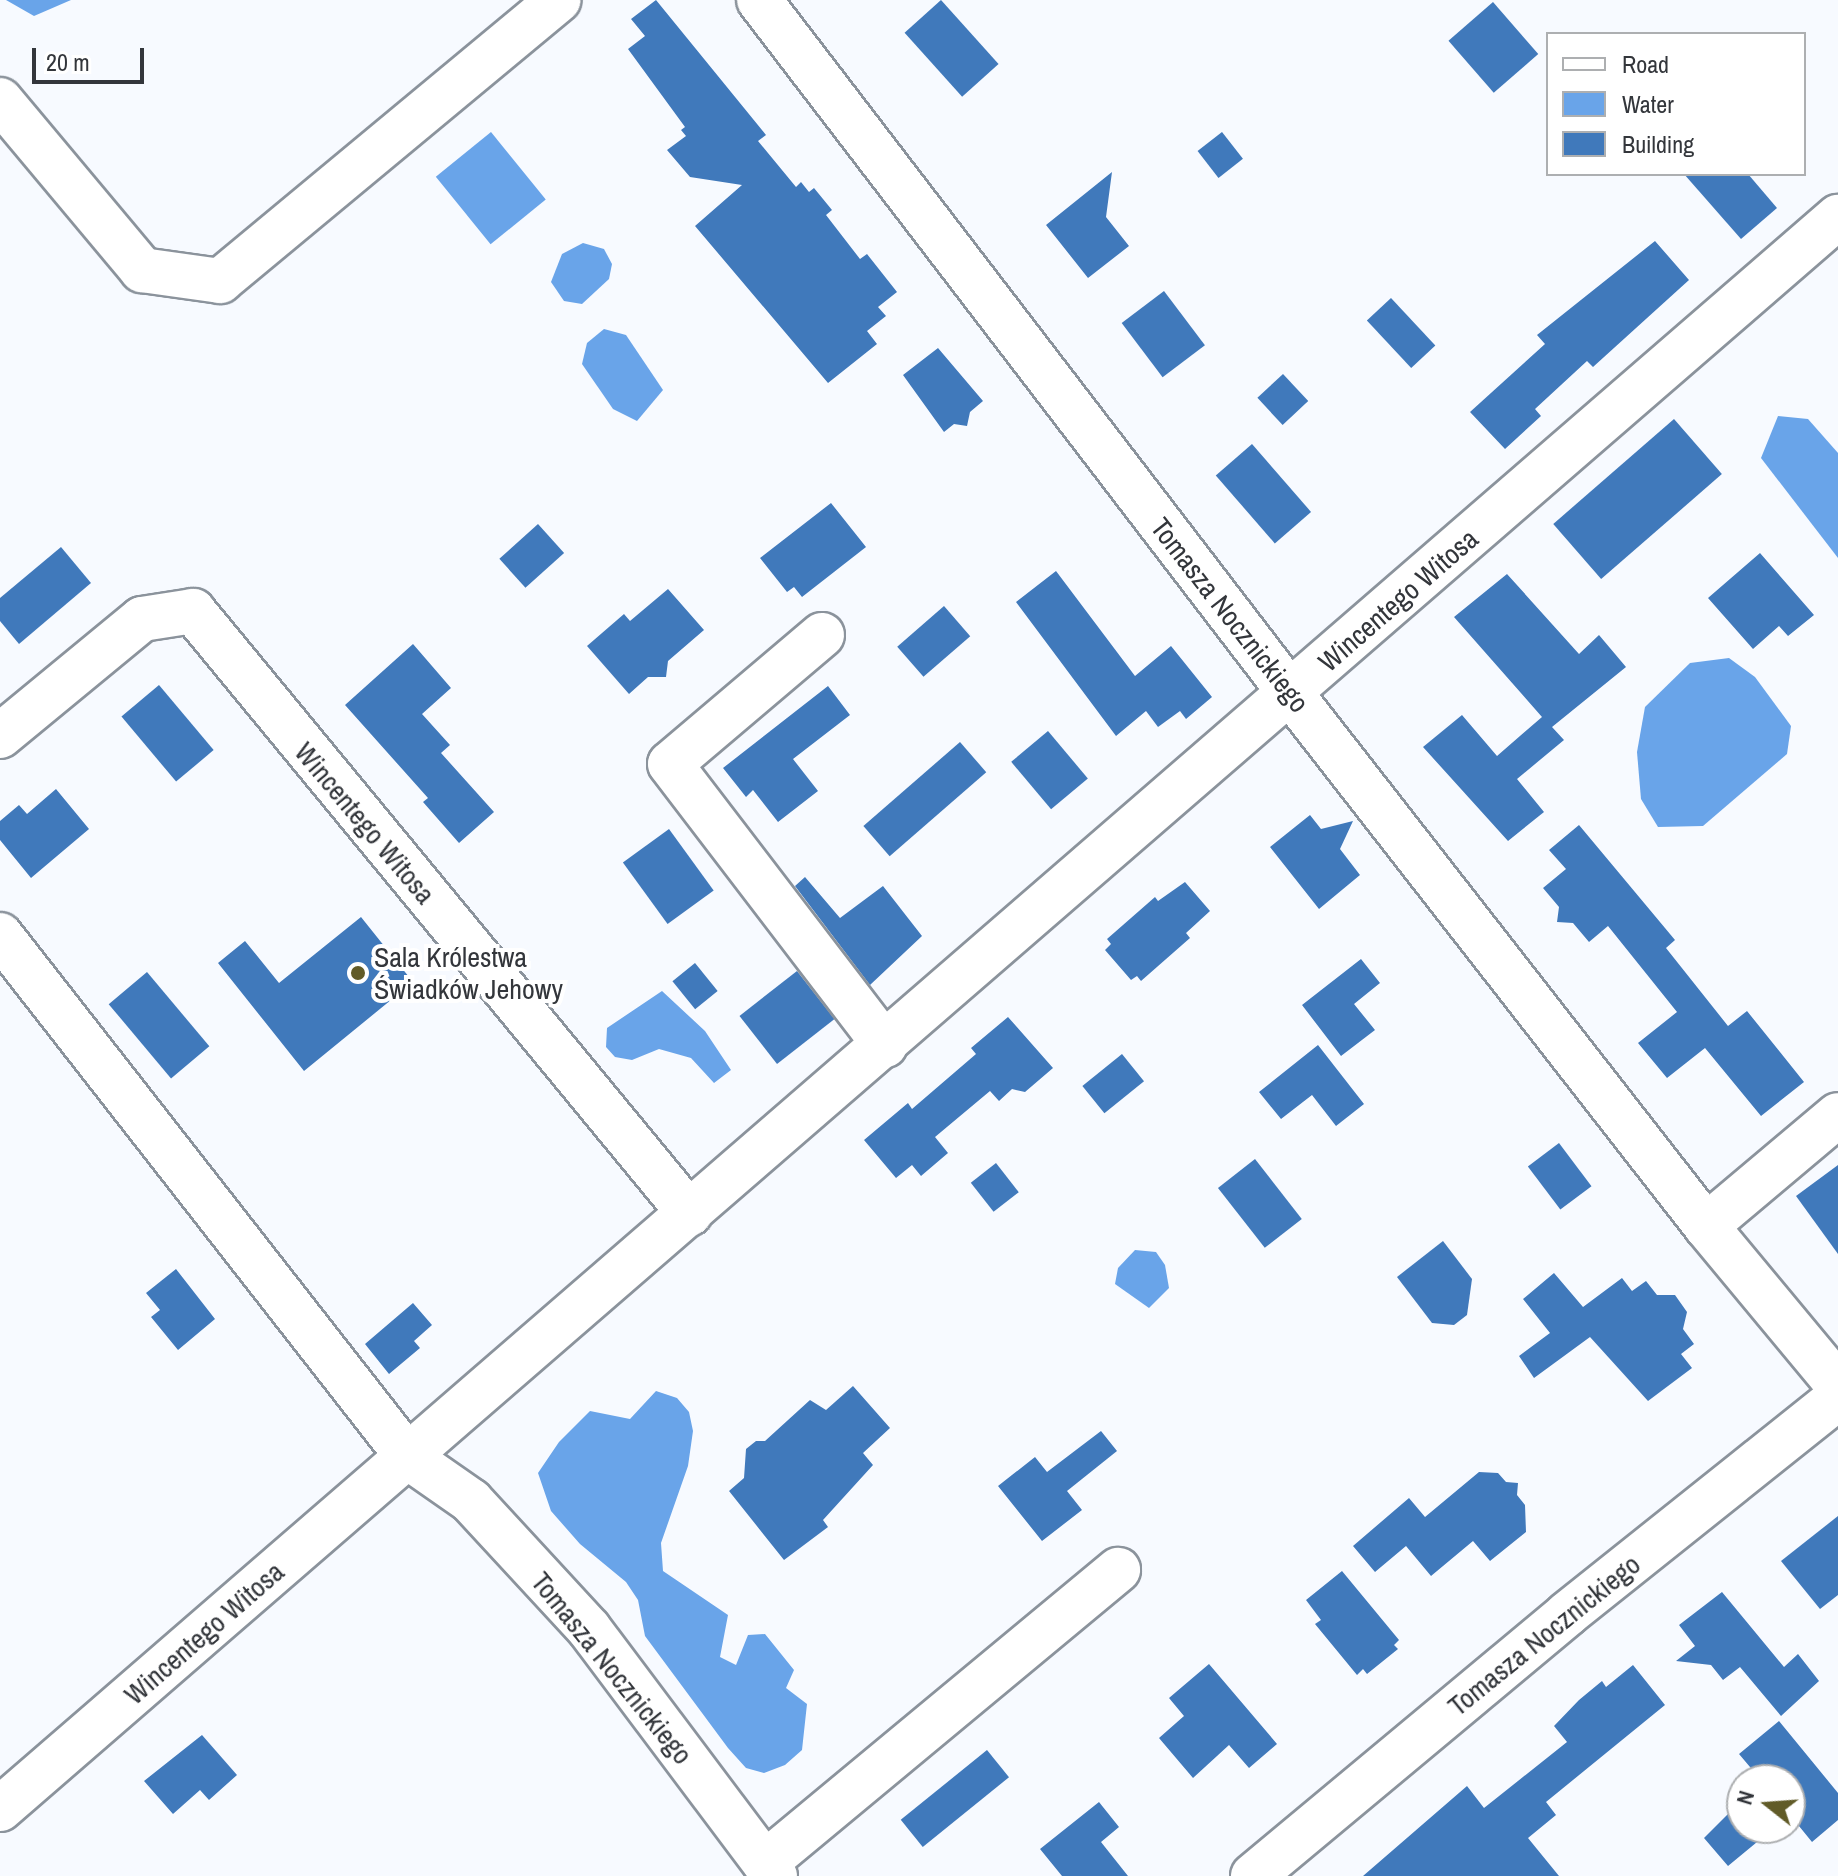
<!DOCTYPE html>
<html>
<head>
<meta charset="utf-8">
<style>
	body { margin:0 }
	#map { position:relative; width:1838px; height:1876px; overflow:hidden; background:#f7faff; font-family:"Archivo Narrow",sans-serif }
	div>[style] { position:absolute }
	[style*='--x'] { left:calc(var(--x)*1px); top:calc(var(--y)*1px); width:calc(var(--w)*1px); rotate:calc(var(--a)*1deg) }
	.water>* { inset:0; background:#69a4e9; transform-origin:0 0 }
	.building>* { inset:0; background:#4079bb; transform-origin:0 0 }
	.roads { filter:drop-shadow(2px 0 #8b939c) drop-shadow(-2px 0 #8b939c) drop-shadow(0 2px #8b939c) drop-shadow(0 -2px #8b939c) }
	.minor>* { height:44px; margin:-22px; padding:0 22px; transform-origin:22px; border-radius:22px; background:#fff }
	.dots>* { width:22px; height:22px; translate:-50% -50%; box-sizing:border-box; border:4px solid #fff; border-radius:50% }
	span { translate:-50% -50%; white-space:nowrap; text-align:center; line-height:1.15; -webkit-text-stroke:8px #fff; paint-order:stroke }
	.street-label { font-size:28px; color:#33363b }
	.poi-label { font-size:28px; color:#33363b }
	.left { translate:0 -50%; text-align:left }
	.legend { position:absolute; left:1546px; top:32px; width:260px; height:144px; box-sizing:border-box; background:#fff; border:2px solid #adafb1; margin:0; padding:10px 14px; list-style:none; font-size:24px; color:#33363b }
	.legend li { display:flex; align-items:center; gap:16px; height:40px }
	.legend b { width:40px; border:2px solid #adafb1 }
	.north { position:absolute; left:1726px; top:1764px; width:80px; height:80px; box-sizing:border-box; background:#fff; border:2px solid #adafb1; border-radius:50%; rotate:287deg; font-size:22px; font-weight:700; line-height:32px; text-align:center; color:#33363b }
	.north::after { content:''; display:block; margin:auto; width:28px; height:36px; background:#615b28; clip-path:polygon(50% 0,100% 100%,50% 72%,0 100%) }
	.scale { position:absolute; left:32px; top:48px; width:112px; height:36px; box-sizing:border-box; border:4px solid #33363b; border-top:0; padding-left:10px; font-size:24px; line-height:28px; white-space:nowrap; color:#33363b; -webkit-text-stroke:6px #fff; paint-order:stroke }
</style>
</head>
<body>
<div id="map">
	<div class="water">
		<div style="clip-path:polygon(6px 0,71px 0,34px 16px)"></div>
		<div style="left:491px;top:132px;width:87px;height:71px;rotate:51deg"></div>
		<div style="clip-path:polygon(583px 243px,604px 249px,612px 264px,609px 279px,582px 304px,564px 301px,551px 282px,562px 254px)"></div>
		<div style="clip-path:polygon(604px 329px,626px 335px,663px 390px,637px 421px,613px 409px,582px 364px,587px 343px)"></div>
		<div style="clip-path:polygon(1778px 416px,1808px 419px,1838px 453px,1838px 558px,1761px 458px)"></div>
		<div style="clip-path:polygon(1729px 658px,1755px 677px,1791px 726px,1787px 754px,1703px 826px,1658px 827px,1641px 799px,1637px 752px,1645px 707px,1690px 663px)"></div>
		<div style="clip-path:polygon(662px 991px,705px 1031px,731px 1070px,714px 1083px,691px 1058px,659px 1049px,632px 1060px,615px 1057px,606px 1047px,607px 1028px)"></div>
		<div style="clip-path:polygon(1135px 1250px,1156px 1252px,1165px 1265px,1169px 1288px,1149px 1308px,1115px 1284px,1118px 1268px)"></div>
		<div style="clip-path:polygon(656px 1391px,677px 1398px,689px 1412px,693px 1431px,688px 1466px,661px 1543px,663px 1571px,728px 1615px,720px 1657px,736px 1665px,748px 1635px,765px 1634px,794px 1670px,786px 1688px,807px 1704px,802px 1750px,785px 1765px,764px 1773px,746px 1768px,728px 1748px,645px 1636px,638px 1600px,626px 1582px,580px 1544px,551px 1511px,538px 1473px,559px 1442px,590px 1411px,630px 1419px)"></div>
	</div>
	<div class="building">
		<div style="clip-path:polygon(656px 0,766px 135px,758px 141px,796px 187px,801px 182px,809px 192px,814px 188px,832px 210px,826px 215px,860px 259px,867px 254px,897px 292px,878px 307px,886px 316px,867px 331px,877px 344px,828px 383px,695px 226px,742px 185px,690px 177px,667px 150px,686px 136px,681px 130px,685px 127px,628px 49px,645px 36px,631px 19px)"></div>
		<div style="left:941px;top:0;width:86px;height:49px;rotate:48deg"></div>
		<div style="left:1493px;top:2px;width:69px;height:59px;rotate:49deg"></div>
		<div style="left:1222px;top:132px;width:34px;height:31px;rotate:52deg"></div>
		<div style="clip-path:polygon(1112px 172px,1106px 217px,1129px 246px,1088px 278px,1046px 225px)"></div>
		<div style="clip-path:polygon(1684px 174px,1748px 174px,1777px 208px,1741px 239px)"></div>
		<div style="clip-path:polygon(1655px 241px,1689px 280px,1593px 367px,1587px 361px,1535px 409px,1541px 416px,1505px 449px,1470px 412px,1545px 344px,1537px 335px)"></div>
		<div style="left:1164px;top:291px;width:68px;height:53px;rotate:53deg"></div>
		<div style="left:1391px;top:298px;width:65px;height:33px;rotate:47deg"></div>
		<div style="clip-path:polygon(938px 348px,983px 401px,970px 412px,967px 426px,954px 424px,944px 432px,903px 375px)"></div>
		<div style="left:1283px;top:374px;width:37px;height:35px;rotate:47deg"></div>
		<div style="left:1674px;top:419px;width:73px;height:160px;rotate:49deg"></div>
		<div style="left:1252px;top:444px;width:90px;height:48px;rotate:49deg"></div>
		<div style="clip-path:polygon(831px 503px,866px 547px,802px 597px,794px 587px,787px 592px,760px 558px)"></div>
		<div style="left:538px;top:524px;width:39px;height:52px;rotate:48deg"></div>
		<div style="clip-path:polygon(61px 547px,91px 583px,19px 644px,0 621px,0 598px)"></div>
		<div style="clip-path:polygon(1760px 553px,1814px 615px,1788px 636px,1779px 626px,1753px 649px,1708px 598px)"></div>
		<div style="clip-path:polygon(1056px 571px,1135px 676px,1171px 646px,1212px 697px,1186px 719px,1180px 711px,1158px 727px,1146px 711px,1116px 736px,1016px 602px)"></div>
		<div style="clip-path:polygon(1507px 574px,1579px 654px,1599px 635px,1626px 667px,1552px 727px,1564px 740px,1517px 779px,1544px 812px,1508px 841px,1423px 747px,1462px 715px,1497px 756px,1542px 717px,1454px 617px)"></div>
		<div style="clip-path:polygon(668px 589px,704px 630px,668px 661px,666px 677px,648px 677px,629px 694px,587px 646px,624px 614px,630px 621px)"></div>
		<div style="left:944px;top:606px;width:40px;height:62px;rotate:49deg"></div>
		<div style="clip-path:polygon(413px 644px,451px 688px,422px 714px,450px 745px,441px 753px,494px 812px,459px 843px,423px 802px,428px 798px,345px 705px)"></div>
		<div style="left:159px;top:685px;width:85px;height:49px;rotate:50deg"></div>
		<div style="clip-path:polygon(828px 686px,850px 715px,793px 759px,818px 791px,778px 822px,753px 790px,746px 797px,723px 768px)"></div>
		<div style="left:1048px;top:731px;width:62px;height:48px;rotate:50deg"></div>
		<div style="left:960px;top:742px;width:40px;height:128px;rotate:49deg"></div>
		<div style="clip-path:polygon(56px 789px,89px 829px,31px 878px,0 840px,0 821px,19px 805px,27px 814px)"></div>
		<div style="clip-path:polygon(1310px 815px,1321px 829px,1353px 821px,1340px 849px,1360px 875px,1319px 909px,1270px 847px)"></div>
		<div style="clip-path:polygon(1579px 825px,1675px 940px,1666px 948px,1728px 1026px,1747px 1011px,1804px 1082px,1761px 1116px,1705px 1048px,1667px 1078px,1638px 1043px,1677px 1012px,1608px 926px,1589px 942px,1573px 923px,1557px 922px,1559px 907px,1543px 888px,1566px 869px,1549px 850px)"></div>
		<div style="left:669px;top:829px;width:76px;height:57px;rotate:54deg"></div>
		<div style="clip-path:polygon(805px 877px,840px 918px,883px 886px,922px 936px,870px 985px,795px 886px)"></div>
		<div style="clip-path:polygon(1185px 882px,1210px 911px,1186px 933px,1190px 938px,1141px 981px,1137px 976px,1131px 980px,1105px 950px,1111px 944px,1107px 939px,1155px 897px,1158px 901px)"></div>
		<div style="clip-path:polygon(361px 917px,413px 982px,304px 1071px,218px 963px,245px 941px,279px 983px)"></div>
		<div style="clip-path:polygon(1361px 959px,1380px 983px,1354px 1004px,1375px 1030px,1341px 1056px,1302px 1005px)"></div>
		<div style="left:695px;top:963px;width:36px;height:29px;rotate:51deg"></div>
		<div style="left:797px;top:971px;width:61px;height:73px;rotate:52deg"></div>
		<div style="left:147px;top:972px;width:97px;height:50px;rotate:50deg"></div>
		<div style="clip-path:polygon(1008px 1017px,1053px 1068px,1025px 1092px,1012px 1089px,999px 1101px,990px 1091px,935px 1137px,948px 1153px,921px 1176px,912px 1165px,896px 1178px,864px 1140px,908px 1103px,912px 1109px,976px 1054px,971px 1048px)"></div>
		<div style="clip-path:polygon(1318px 1045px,1364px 1104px,1336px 1126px,1312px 1095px,1281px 1119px,1259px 1092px)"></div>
		<div style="left:1122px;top:1054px;width:35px;height:51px;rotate:51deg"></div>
		<div style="left:1559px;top:1143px;width:54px;height:39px;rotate:53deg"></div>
		<div style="left:1255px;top:1159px;width:76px;height:47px;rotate:52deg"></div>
		<div style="left:996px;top:1163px;width:37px;height:32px;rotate:52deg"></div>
		<div style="clip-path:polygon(1838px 1165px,1838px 1254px,1796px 1196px)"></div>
		<div style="clip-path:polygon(1443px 1241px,1472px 1279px,1467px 1315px,1454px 1325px,1432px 1323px,1397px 1277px)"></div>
		<div style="clip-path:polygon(176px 1269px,215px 1319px,178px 1350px,151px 1317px,160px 1310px,146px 1293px)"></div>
		<div style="clip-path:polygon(1554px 1273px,1583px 1307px,1622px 1278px,1632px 1291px,1646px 1281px,1657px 1295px,1675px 1295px,1687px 1312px,1683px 1329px,1694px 1344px,1681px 1354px,1692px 1368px,1648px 1401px,1590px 1337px,1534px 1378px,1519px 1356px,1550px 1333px,1523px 1299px)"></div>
		<div style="clip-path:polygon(413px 1303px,432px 1325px,414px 1341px,420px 1348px,389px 1374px,365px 1344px)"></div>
		<div style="clip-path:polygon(853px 1386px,890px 1428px,863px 1453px,873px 1465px,823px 1520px,828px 1527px,784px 1560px,729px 1491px,744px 1478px,746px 1449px,756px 1441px,765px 1441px,810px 1400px,826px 1410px)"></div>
		<div style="clip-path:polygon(1101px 1431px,1117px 1451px,1067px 1491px,1082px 1510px,1042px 1541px,998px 1486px,1035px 1457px,1047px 1472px)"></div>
		<div style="clip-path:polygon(1479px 1472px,1498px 1473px,1506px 1482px,1518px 1483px,1517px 1495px,1525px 1505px,1526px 1532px,1490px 1561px,1473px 1541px,1431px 1576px,1406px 1546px,1375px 1572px,1353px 1546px,1409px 1498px,1425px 1517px)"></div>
		<div style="clip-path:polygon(1838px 1516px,1838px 1595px,1820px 1609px,1781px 1561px)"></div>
		<div style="clip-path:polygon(1342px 1571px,1399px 1640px,1394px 1645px,1398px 1649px,1367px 1674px,1363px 1669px,1357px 1675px,1315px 1624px,1321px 1620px,1306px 1600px)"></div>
		<div style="clip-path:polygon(1722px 1592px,1784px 1667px,1798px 1654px,1819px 1681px,1781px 1716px,1740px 1667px,1723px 1680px,1711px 1665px,1676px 1661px,1695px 1646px,1679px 1625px)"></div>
		<div style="clip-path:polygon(1209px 1664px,1277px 1744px,1249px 1768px,1229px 1745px,1193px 1778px,1159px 1738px,1184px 1716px,1169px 1698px)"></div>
		<div style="clip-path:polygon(1633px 1665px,1665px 1705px,1546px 1802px,1556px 1815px,1528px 1838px,1559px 1876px,1363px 1876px,1467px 1786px,1484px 1808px,1567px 1742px,1554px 1726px,1579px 1700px,1602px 1681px,1606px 1687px)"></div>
		<div style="clip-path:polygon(1779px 1721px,1838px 1793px,1838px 1820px,1812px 1842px,1790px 1815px,1790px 1780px,1761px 1780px,1739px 1754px)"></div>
		<div style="clip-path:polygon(202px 1735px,237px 1775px,209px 1800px,200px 1790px,173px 1814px,144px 1781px)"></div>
		<div style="left:987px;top:1750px;width:35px;height:111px;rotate:51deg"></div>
		<div style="clip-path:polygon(1742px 1800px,1742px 1828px,1774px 1828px,1728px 1866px,1704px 1838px)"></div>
		<div style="clip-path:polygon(1099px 1802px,1119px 1827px,1101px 1842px,1128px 1876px,1062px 1876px,1040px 1849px)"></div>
	</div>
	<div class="roads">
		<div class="minor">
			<div style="--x:759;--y:0;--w:874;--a:52.53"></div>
			<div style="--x:1291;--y:694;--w:675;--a:52.04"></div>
			<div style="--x:1706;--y:1226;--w:207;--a:50.3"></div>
			<div style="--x:0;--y:100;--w:222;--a:50.1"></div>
			<div style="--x:142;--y:270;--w:79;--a:8"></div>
			<div style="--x:220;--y:281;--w:440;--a:-39.7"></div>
			<div style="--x:822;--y:635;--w:199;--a:139.7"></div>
			<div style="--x:670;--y:764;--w:354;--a:52.6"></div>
			<div style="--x:0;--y:736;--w:184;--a:-39.5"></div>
			<div style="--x:142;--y:619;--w:52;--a:-8.9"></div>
			<div style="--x:193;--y:611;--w:781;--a:50.5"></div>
			<div style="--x:0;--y:935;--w:663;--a:51.99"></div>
			<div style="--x:408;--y:1457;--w:77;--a:34.9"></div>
			<div style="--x:471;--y:1501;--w:174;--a:47.3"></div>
			<div style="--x:589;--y:1629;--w:293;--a:53.1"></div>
			<div style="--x:1706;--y:1226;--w:172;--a:-40.1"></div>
			<div style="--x:0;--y:1809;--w:2432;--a:-40.9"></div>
			<div style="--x:775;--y:1876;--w:16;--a:-128"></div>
			<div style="--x:765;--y:1863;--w:459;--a:-39.7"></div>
			<div style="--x:1253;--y:1876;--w:409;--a:-39.8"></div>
			<div style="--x:1567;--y:1614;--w:347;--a:-38.6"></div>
		</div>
	</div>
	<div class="dots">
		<div style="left:358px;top:973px;background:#615b28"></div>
	</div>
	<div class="street-label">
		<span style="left:1398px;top:600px;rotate:-41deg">Wincentego Witosa</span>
		<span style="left:1230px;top:615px;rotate:52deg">Tomasza Nocznickiego</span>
		<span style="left:365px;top:823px;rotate:50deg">Wincentego Witosa</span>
		<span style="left:204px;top:1633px;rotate:-41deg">Wincentego Witosa</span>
		<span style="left:1544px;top:1635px;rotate:-39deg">Tomasza Nocznickiego</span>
		<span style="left:612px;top:1668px;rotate:51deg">Tomasza Nocznickiego</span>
	</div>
	<div class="poi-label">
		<span class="left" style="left:374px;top:973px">Sala Królestwa<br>Świadków Jehowy</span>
	</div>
	<ul class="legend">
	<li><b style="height:10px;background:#fff"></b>Road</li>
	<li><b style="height:22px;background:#69a4e9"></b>Water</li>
	<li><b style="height:22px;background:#4079bb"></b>Building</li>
	</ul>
	<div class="north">N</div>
	<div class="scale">20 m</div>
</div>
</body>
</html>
